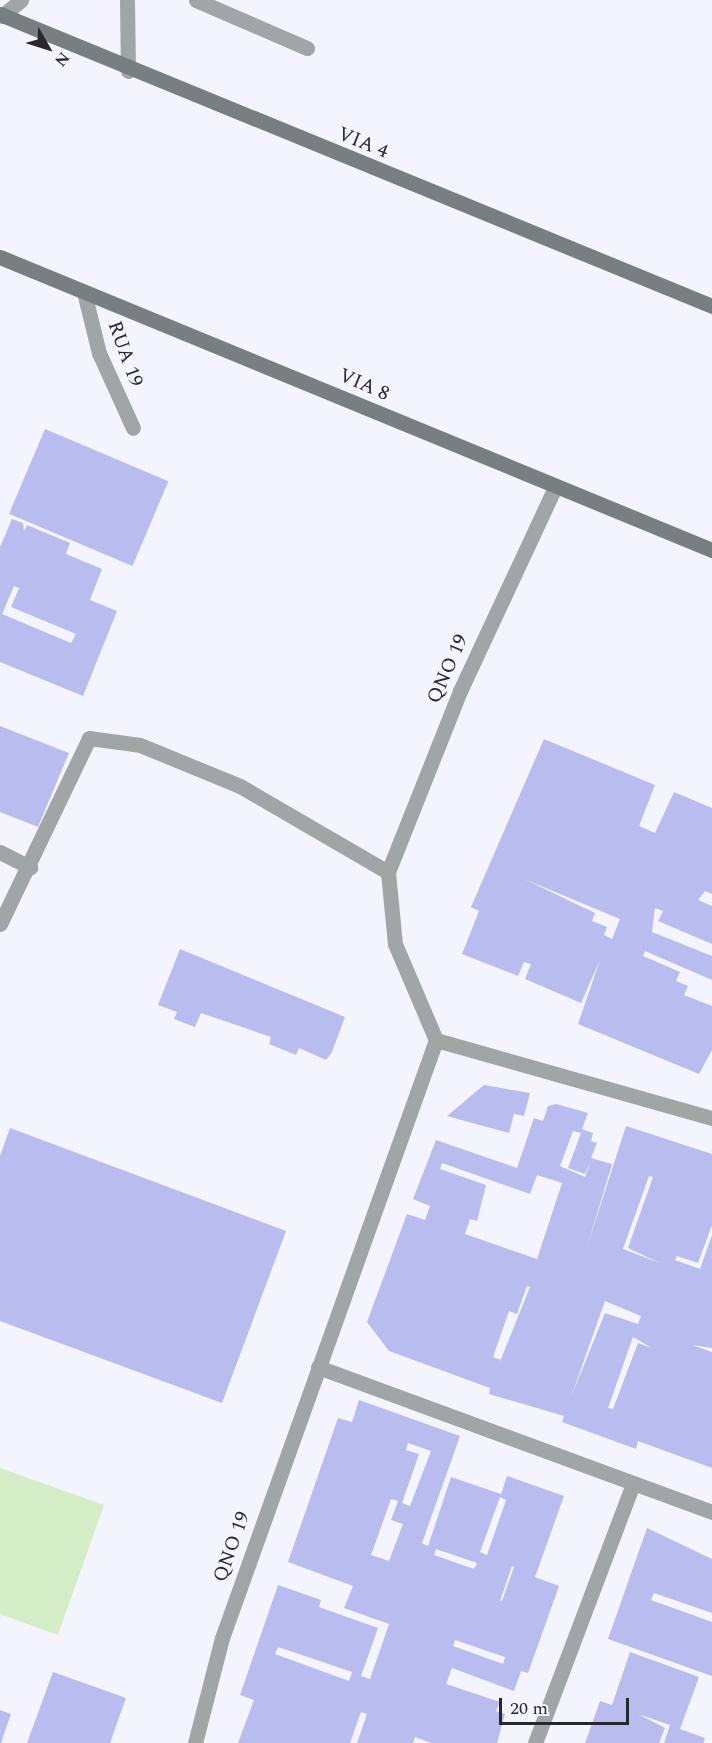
<!DOCTYPE html>
<html>
<head>
<meta charset="utf-8">
<style>
	body { margin:0 }
	#map { position:relative; width:712px; height:1743px; overflow:hidden; background:#f3f4fd; font-family:Spectral,serif }
	div>[style] { position:absolute }
	[style*='--x'] { left:calc(var(--x)*1px); top:calc(var(--y)*1px); width:calc(var(--w)*1px); rotate:calc(var(--a)*1deg) }
	.green>* { inset:0; background:#d4edc7 }
	.building>* { inset:0; background:#b9bcee; transform-origin:0 0 }
	.lane>* { height:15px; margin:-7.5px; padding:0 7.5px; transform-origin:7.5px; border-radius:7.5px; background:#a0a5a6 }
	.street>* { height:15px; margin:-7.5px; padding:0 7.5px; transform-origin:7.5px; border-radius:7.5px; background:#a0a5a6 }
	.secondary>* { height:15px; margin:-7.5px; padding:0 7.5px; transform-origin:7.5px; border-radius:7.5px; background:#787f80 }
	span { translate:-50% -50%; white-space:nowrap; text-align:center; line-height:1.15; -webkit-text-stroke:5px #f3f4fd; paint-order:stroke }
	.street-label { font-size:20px; color:#28282c }
	.north { position:absolute; left:18px; top:18px; width:60px; height:60px; -webkit-text-stroke:4px #f3f4fd; paint-order:stroke; rotate:129deg; font-size:16px; font-weight:700; line-height:24px; text-align:center; color:#28282c }
	.north::after { content:''; display:block; margin:auto; width:21px; height:27px; background:#28282c; clip-path:polygon(50% 0,100% 100%,50% 72%,0 100%) }
	.scale { position:absolute; left:499px; top:1698px; width:130px; height:27px; box-sizing:border-box; border:3px solid #28282c; border-top:0; padding-left:8px; font-size:18px; line-height:21px; white-space:nowrap; color:#28282c; -webkit-text-stroke:4px #f3f4fd; paint-order:stroke }
</style>
</head>
<body>
<div id="map">
	<div class="green">
		<div style="clip-path:polygon(0 1468px,104px 1505px,58px 1635px,0 1614px)"></div>
	</div>
	<div class="building">
		<div style="left:45px;top:429px;width:134px;height:92px;rotate:23deg"></div>
		<div style="clip-path:polygon(evenodd,12px 519px,23px 523px,24px 531px,27px 525px,70px 543px,66px 554px,102px 569px,90px 600px,117px 611px,83px 696px,0 662px,0 547px,12px 519px,14px 586px,19px 588px,11px 607px,76px 634px,71px 643px,2px 614px,14px 586px)"></div>
		<div style="clip-path:polygon(0 726px,69px 753px,38px 827px,0 812px)"></div>
		<div style="clip-path:polygon(evenodd,544px 739px,655px 785px,639px 826px,655px 833px,674px 792px,712px 808px,712px 894px,705px 891px,698px 900px,712px 906px,712px 944px,658px 921px,663px 911px,655px 908px,652px 932px,712px 956px,712px 980px,645px 951px,643px 956px,680px 972px,676px 981px,688px 986px,684px 995px,712px 1006px,712px 1050px,699px 1074px,578px 1024px,600px 960px,581px 1003px,525px 979px,531px 964px,524px 962px,518px 976px,462px 954px,479px 911px,471px 907px,544px 739px,524px 879px,620px 919px,612px 939px,604px 935px,607px 927px,592px 921px,595px 913px,524px 879px)"></div>
		<div style="clip-path:polygon(180px 949px,345px 1017px,332px 1052px,326px 1060px,299px 1048px,296px 1055px,269px 1044px,271px 1037px,201px 1013px,195px 1027px,174px 1019px,177px 1012px,158px 1005px)"></div>
		<div style="clip-path:polygon(484px 1085px,530px 1093px,524px 1116px,514px 1114px,509px 1133px,447px 1116px)"></div>
		<div style="clip-path:polygon(evenodd,556px 1104px,588px 1113px,582px 1129px,593px 1133px,591px 1141px,597px 1143px,591px 1158px,612px 1164px,587px 1247px,626px 1126px,712px 1154px,712px 1225px,698px 1263px,677px 1256px,675px 1260px,700px 1269px,712px 1235px,712px 1348px,692px 1345px,712px 1352px,712px 1468px,638px 1441px,636px 1449px,562px 1422px,564px 1416px,489px 1394px,490px 1388px,389px 1351px,367px 1322px,407px 1214px,425px 1220px,430px 1206px,413px 1199px,436px 1140px,517px 1168px,534px 1118px,543px 1121px,548px 1106px,556px 1104px,573px 1131px,581px 1133px,568px 1168px,585px 1174px,591px 1161px,585px 1177px,560px 1166px,573px 1131px,556px 1104px,442px 1163px,530px 1194px,537px 1175px,562px 1183px,537px 1259px,465px 1234px,470px 1219px,477px 1221px,486px 1185px,440px 1169px,442px 1163px,556px 1104px,649px 1176px,653px 1177px,628px 1248px,660px 1263px,623px 1249px,649px 1176px,556px 1104px,527px 1286px,530px 1287px,497px 1369px,501px 1360px,493px 1357px,509px 1311px,517px 1314px,527px 1286px,556px 1104px,605px 1301px,641px 1316px,638px 1324px,605px 1313px,571px 1397px,605px 1301px,556px 1104px,633px 1337px,652px 1348px,638px 1343px,613px 1409px,608px 1408px,633px 1337px)"></div>
		<div style="clip-path:polygon(10px 1128px,286px 1231px,222px 1403px,0 1321px,0 1156px)"></div>
		<div style="clip-path:polygon(evenodd,359px 1400px,460px 1436px,422px 1543px,428px 1546px,451px 1477px,501px 1494px,507px 1476px,564px 1496px,535px 1577px,559px 1586px,528px 1673px,521px 1671px,514px 1691px,452px 1668px,446px 1684px,500px 1702px,496px 1711px,505px 1714px,497px 1743px,431px 1743px,415px 1737px,413px 1743px,357px 1743px,367px 1714px,361px 1712px,350px 1743px,238px 1743px,254px 1700px,240px 1695px,278px 1585px,321px 1600px,319px 1607px,378px 1628px,361px 1676px,370px 1679px,389px 1624px,344px 1608px,353px 1586px,288px 1562px,338px 1418px,352px 1422px,359px 1400px,408px 1443px,431px 1451px,410px 1506px,402px 1503px,419px 1454px,406px 1450px,408px 1443px,359px 1400px,500px 1497px,506px 1500px,487px 1555px,480px 1552px,500px 1497px,359px 1400px,391px 1499px,398px 1501px,391px 1520px,403px 1524px,389px 1561px,371px 1555px,391px 1499px,359px 1400px,436px 1549px,477px 1563px,474px 1569px,434px 1555px,436px 1549px,359px 1400px,512px 1566px,514px 1567px,502px 1601px,500px 1601px,512px 1566px,359px 1400px,455px 1640px,505px 1657px,503px 1664px,453px 1646px,455px 1640px,359px 1400px,278px 1647px,352px 1672px,349px 1681px,275px 1654px,278px 1647px)"></div>
		<div style="clip-path:polygon(647px 1528px,712px 1559px,712px 1613px,654px 1593px,651px 1600px,712px 1622px,712px 1676px,608px 1639px)"></div>
		<div style="clip-path:polygon(630px 1652px,699px 1677px,680px 1729px,705px 1738px,703px 1743px,664px 1743px,670px 1725px,638px 1714px,665px 1728px,659px 1743px,585px 1743px,600px 1701px,612px 1705px)"></div>
		<div style="clip-path:polygon(53px 1672px,126px 1698px,110px 1743px,27px 1743px)"></div>
		<div style="clip-path:polygon(0 1710px,11px 1714px,1px 1743px,0 1743px)"></div>
	</div>
	<div class="lane">
		<div style="--x:127;--y:0;--w:71;--a:89.2"></div>
		<div style="--x:196;--y:0;--w:121;--a:23.4"></div>
		<div style="--x:2;--y:16;--w:25;--a:-40"></div>
		<div style="--x:84;--y:292;--w:63;--a:76.2"></div>
		<div style="--x:99;--y:353;--w:82;--a:65.6"></div>
	</div>
	<div class="street">
		<div style="--x:0;--y:852;--w:34;--a:27"></div>
		<div style="--x:0;--y:924;--w:206;--a:-64.4"></div>
		<div style="--x:89;--y:738;--w:51;--a:7.8"></div>
		<div style="--x:140;--y:745;--w:108;--a:22.3"></div>
		<div style="--x:240;--y:786;--w:171;--a:30.2"></div>
		<div style="--x:436;--y:1040;--w:287;--a:15.8"></div>
		<div style="--x:318;--y:1367;--w:420;--a:20.2"></div>
		<div style="--x:195;--y:1743;--w:108;--a:-75.6"></div>
		<div style="--x:222;--y:1638;--w:635;--a:-70.31"></div>
		<div style="--x:436;--y:1040;--w:104;--a:-113.1"></div>
		<div style="--x:395;--y:944;--w:72;--a:-95.6"></div>
		<div style="--x:388;--y:872;--w:195;--a:-68.3"></div>
		<div style="--x:460;--y:691;--w:225;--a:-65"></div>
		<div style="--x:535;--y:1743;--w:277;--a:-69.3"></div>
	</div>
	<div class="secondary">
		<div style="--x:0;--y:14;--w:770;--a:22.3"></div>
		<div style="--x:0;--y:257;--w:770;--a:22.37"></div>
	</div>
	<div class="street-label">
		<span style="left:363px;top:143px;rotate:22deg">VIA 4</span>
		<span style="left:125px;top:354px;rotate:70deg">RUA 19</span>
		<span style="left:364px;top:385px;rotate:23deg">VIA 8</span>
		<span style="left:448px;top:669px;rotate:-66deg">QNO 19</span>
		<span style="left:232px;top:1547px;rotate:-70deg">QNO 19</span>
	</div>
	<div class="north">N</div>
	<div class="scale">20 m</div>
</div>
</body>
</html>
